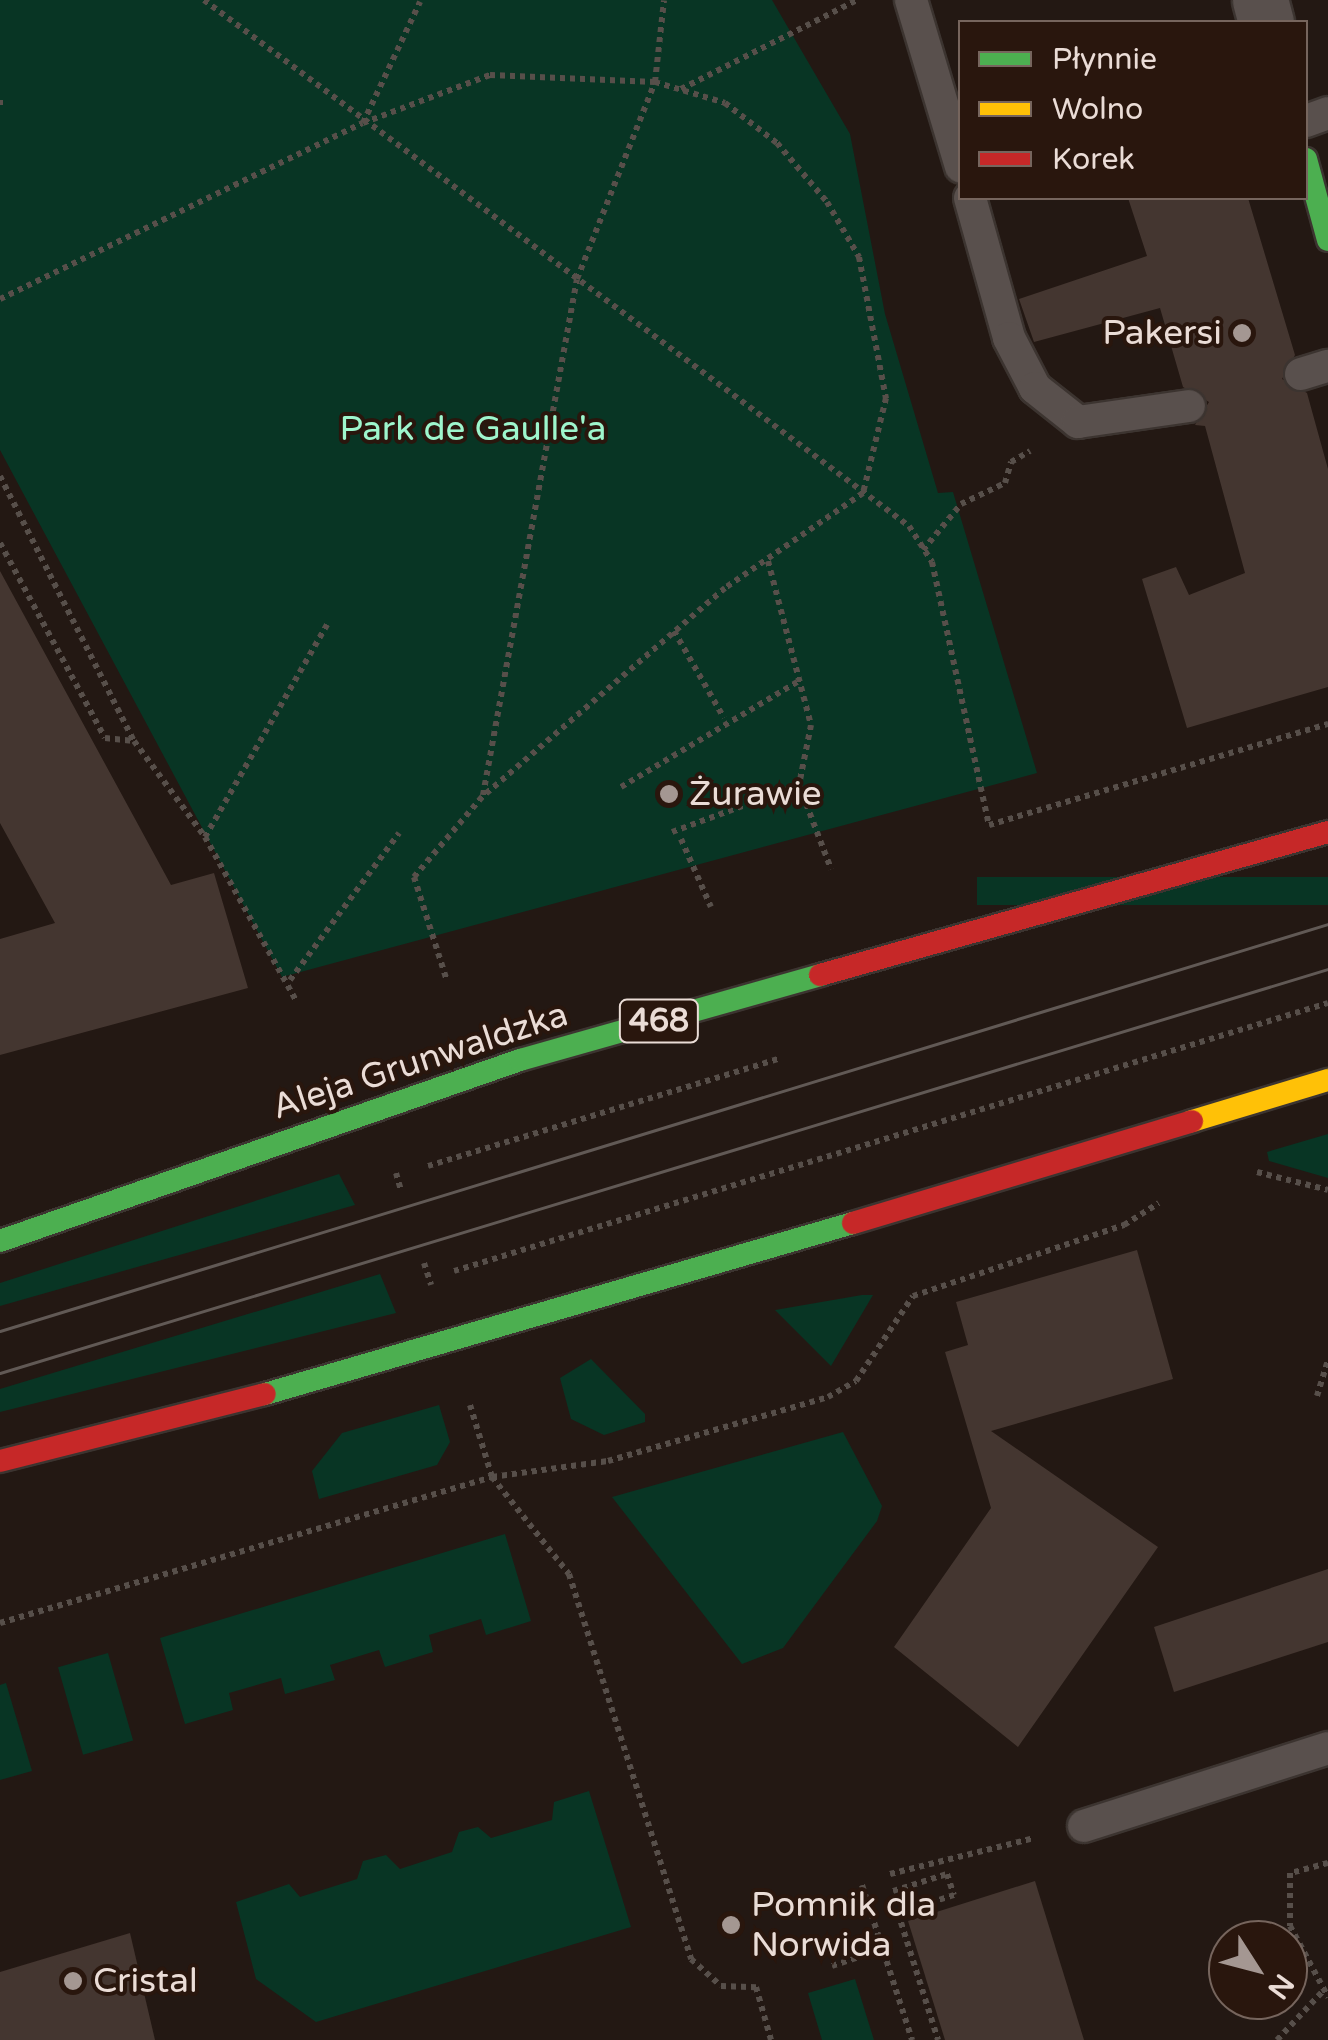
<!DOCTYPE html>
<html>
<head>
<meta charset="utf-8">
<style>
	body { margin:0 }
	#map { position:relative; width:1328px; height:2040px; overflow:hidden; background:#231813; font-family:"Varela Round",sans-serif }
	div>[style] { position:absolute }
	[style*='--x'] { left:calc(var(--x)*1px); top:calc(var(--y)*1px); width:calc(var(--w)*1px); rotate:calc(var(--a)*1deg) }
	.green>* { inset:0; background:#083524; transform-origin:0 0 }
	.building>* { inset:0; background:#443630 }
	.path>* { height:6px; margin-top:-3px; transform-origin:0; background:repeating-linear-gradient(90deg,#574f4a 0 5px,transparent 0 10px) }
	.roads { filter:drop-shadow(2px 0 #3c3430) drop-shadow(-2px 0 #3c3430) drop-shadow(0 2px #3c3430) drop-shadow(0 -2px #3c3430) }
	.lane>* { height:32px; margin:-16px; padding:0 16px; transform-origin:16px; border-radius:16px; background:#59504d }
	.street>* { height:55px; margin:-27.5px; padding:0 27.5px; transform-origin:27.5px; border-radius:27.5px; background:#59504d }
	.fast>* { height:22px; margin:-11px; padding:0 11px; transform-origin:11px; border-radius:11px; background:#4caf50 }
	.slow>* { height:22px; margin:-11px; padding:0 11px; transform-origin:11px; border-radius:11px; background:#ffc107 }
	.jam>* { height:22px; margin:-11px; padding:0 11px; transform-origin:11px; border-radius:11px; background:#c62828 }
	.tram>* { height:2.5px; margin:-1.25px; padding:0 1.25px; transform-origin:1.25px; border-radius:1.25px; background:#615955 }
	.dots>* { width:28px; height:28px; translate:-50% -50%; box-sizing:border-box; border:5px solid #29160d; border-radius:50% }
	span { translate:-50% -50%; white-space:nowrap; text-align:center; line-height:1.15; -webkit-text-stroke:8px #29160d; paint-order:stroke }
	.shield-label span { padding:2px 8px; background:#29160d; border:2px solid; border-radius:8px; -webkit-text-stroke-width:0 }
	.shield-label { font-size:32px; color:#eadcd6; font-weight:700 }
	.poi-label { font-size:35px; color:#eadcd6 }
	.right { translate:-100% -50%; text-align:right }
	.left { translate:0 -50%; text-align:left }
	.park-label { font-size:35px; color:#9ef6cd }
	.street-label { font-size:35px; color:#eadcd6 }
	.legend { position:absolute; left:958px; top:20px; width:350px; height:180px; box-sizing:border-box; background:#29160d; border:2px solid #76655d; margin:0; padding:12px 18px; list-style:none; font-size:30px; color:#eadcd6 }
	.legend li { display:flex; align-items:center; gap:20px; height:50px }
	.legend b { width:50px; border:2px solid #76655d }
	.north { position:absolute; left:1208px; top:1920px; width:100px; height:100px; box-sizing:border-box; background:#29160d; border:2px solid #76655d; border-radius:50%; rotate:126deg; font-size:28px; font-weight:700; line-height:40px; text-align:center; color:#eadcd6 }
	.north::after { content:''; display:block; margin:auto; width:35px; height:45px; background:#a49792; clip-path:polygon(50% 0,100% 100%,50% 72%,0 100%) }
</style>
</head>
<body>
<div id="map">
	<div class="green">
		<div style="clip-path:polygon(0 0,772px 0,850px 134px,885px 314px,938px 493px,953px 492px,1037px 773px,282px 977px,0 450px)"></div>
		<div style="left:1328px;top:877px;width:28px;height:351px;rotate:90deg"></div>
		<div style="clip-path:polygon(1328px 1134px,1328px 1178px,1269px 1161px,1267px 1152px)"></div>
		<div style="clip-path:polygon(339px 1174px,355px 1205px,0 1306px,0 1283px)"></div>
		<div style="clip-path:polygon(380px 1274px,396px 1313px,0 1412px,0 1389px)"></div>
		<div style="clip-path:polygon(873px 1295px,831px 1366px,775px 1310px,862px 1295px)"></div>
		<div style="clip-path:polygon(591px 1359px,645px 1414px,645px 1422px,604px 1435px,571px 1419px,560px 1378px)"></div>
		<div style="clip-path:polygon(439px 1405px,450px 1442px,437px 1465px,319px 1499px,312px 1471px,342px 1433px)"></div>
		<div style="clip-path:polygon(843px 1432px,882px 1506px,877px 1521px,783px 1648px,742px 1664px,612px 1497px)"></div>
		<div style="clip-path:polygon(505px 1534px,531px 1621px,486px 1635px,481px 1619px,429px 1635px,433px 1652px,385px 1667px,379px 1650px,330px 1665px,335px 1680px,285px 1694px,281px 1678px,229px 1693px,233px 1710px,185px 1724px,160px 1638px)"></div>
		<div style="left:108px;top:1653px;width:91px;height:52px;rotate:74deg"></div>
		<div style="clip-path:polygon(6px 1683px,32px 1771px,0 1780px,0 1685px)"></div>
		<div style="clip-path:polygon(589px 1791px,631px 1927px,316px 2022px,256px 1979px,236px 1902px,289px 1884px,300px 1897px,357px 1879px,363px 1861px,386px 1855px,400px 1869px,452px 1852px,459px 1832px,478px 1827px,491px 1838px,552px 1820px,554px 1802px)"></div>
		<div style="clip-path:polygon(855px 1979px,874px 2040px,822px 2040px,808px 1993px)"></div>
	</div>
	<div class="building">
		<div style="clip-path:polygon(1128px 198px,1248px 198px,1295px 355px,1282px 379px,1307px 393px,1328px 469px,1328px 687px,1187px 728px,1142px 579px,1176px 567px,1189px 595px,1245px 573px,1205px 426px,1195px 425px,1209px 402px,1183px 387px,1160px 308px,1034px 342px,1019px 299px,1147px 256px)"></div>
		<div style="clip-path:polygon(0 571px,171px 885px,214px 873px,248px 988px,0 1055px,0 939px,55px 923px,0 823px)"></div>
		<div style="clip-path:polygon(1137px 1250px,1173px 1379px,991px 1431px,1158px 1547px,1018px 1747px,894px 1647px,991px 1508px,945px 1352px,968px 1345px,956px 1302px)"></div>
		<div style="clip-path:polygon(1328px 1569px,1328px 1642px,1174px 1692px,1154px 1627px)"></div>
		<div style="clip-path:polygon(1035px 1881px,1084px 2040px,945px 2040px,908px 1921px)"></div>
		<div style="clip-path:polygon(130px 1933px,155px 2040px,0 2040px,0 1972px)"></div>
	</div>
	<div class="path">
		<div style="--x:204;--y:0;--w:880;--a:36.73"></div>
		<div style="--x:909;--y:526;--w:43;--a:57.4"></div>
		<div style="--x:932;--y:562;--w:269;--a:77.8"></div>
		<div style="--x:989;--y:825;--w:354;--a:-16.6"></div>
		<div style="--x:681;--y:89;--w:197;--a:-26.8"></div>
		<div style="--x:0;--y:100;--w:9;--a:90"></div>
		<div style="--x:363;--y:123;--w:134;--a:-64.8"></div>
		<div style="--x:0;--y:299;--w:403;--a:-25.9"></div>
		<div style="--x:363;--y:123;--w:136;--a:-20.7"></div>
		<div style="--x:490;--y:75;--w:165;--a:2.4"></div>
		<div style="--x:655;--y:82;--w:73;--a:16.7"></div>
		<div style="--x:725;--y:103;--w:66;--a:37.6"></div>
		<div style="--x:777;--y:143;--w:77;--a:49.7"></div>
		<div style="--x:827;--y:202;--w:64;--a:59.8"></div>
		<div style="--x:859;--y:257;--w:144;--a:79.2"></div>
		<div style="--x:886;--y:398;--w:98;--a:103.6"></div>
		<div style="--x:863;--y:493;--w:168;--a:145.5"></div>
		<div style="--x:725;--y:588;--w:321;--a:139.3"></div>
		<div style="--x:482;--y:797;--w:105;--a:130.4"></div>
		<div style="--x:414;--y:877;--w:109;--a:72.4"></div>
		<div style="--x:0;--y:476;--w:297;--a:63.2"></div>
		<div style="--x:0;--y:543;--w:221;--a:61.7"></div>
		<div style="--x:105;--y:738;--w:29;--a:6"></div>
		<div style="--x:134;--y:741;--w:119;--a:53.5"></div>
		<div style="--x:205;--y:837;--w:189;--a:60.9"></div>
		<div style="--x:923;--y:550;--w:60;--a:-50.4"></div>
		<div style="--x:961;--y:504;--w:49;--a:-25.5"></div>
		<div style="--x:1005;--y:483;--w:22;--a:-74"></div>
		<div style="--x:1011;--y:462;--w:22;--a:-30"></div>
		<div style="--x:768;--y:561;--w:170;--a:75.3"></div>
		<div style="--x:811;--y:725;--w:61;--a:101.3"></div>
		<div style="--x:799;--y:785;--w:90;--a:69.1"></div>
		<div style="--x:674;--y:631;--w:100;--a:60.1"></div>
		<div style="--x:621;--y:787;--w:207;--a:-30.8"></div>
		<div style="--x:483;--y:795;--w:524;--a:-79.68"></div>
		<div style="--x:577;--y:279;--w:212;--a:-68.4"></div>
		<div style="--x:655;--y:82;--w:82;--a:-83.7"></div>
		<div style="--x:672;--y:832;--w:135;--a:-20.3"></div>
		<div style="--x:205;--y:837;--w:245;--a:-60.1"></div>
		<div style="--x:681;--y:839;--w:74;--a:66.2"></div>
		<div style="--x:290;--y:980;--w:183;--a:-53.4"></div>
		<div style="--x:428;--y:1166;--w:367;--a:-17"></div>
		<div style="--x:1257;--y:1172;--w:73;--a:14.2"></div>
		<div style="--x:396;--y:1173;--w:19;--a:74"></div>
		<div style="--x:424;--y:1263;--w:23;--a:72"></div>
		<div style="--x:454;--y:1271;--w:914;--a:-17.05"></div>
		<div style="--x:1317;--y:1396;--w:38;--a:-73"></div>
		<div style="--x:470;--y:1405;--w:75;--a:73"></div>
		<div style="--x:492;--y:1477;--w:124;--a:51.6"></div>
		<div style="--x:569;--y:1574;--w:404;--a:72.4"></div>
		<div style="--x:691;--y:1959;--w:40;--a:42"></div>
		<div style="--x:721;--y:1986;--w:35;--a:2"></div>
		<div style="--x:756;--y:1987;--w:55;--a:74.2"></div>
		<div style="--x:0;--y:1623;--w:513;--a:-16.53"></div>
		<div style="--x:492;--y:1477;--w:117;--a:-7.9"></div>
		<div style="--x:608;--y:1461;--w:229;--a:-16.2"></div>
		<div style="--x:828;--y:1397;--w:32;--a:-30"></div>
		<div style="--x:856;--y:1381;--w:102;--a:-56.2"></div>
		<div style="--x:913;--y:1296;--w:223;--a:-18.6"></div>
		<div style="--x:1124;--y:1225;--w:41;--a:-32.2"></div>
		<div style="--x:1328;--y:1863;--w:39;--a:165"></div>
		<div style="--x:1290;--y:1873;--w:53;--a:90"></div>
		<div style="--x:1290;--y:1926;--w:81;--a:61.8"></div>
		<div style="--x:890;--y:1874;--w:148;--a:-14"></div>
		<div style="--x:862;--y:1885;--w:163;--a:72.1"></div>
		<div style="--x:893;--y:1891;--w:57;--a:-17.5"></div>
		<div style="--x:947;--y:1874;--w:22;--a:72"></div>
		<div style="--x:954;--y:1895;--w:59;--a:162.2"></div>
		<div style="--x:898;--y:1913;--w:133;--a:72.5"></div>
		<div style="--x:832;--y:1966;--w:54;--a:-18.4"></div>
		<div style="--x:1277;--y:2040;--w:67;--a:-46.8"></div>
	</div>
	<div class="roads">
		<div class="lane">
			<div style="--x:911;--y:0;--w:174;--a:73.3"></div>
			<div style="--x:1306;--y:121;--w:23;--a:-20"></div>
			<div style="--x:970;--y:198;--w:145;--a:74.4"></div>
			<div style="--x:1009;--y:338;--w:56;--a:62.5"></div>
			<div style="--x:1035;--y:388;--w:55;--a:38.3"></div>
			<div style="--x:1078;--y:422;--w:112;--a:-8.2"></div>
			<div style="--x:1301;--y:374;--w:28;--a:-17"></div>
			<div style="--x:1084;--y:1826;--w:256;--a:-17.7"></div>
		</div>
		<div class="street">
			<div style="--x:1260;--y:0;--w:23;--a:75"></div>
		</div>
		<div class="fast">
			<div style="--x:1306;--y:159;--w:84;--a:74.8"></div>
			<div style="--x:0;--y:1241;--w:551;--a:-19.19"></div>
			<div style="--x:520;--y:1060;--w:312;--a:-15.8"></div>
			<div style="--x:265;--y:1394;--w:612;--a:-16.22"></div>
		</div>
		<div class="slow">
			<div style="--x:1192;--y:1121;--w:142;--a:-16.8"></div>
		</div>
		<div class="jam">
			<div style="--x:820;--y:975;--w:528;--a:-15.72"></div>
			<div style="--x:853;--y:1223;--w:354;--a:-16.7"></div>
			<div style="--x:0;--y:1461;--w:273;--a:-14.2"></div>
		</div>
	</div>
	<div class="tram">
		<div style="--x:0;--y:1331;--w:1389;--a:-17.04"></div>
		<div style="--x:0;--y:1373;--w:1388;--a:-16.92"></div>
	</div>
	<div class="dots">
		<div style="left:1242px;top:333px;background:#a49792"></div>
		<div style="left:669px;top:794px;background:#a49792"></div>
		<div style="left:731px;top:1925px;background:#a49792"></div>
		<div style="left:73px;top:1981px;background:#a49792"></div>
	</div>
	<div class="shield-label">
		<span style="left:659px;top:1021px">468</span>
	</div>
	<div class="poi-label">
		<span class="right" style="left:1222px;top:333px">Pakersi</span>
		<span class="left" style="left:689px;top:794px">Żurawie</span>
		<span class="left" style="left:751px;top:1925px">Pomnik dla<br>Norwida</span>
		<span class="left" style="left:93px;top:1981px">Cristal</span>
	</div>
	<div class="park-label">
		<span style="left:473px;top:429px">Park de Gaulle'a</span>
	</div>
	<div class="street-label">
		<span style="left:420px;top:1061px;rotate:-18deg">Aleja Grunwaldzka</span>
	</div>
	<ul class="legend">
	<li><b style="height:12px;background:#4caf50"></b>Płynnie</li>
	<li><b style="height:12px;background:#ffc107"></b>Wolno</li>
	<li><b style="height:12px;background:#c62828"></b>Korek</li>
	</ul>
	<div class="north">N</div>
</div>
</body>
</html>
